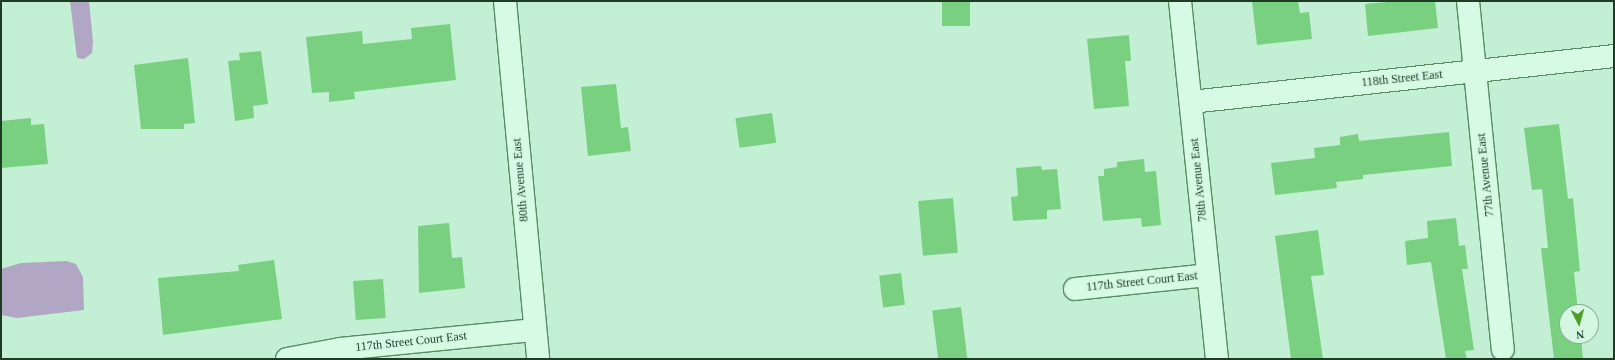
<!DOCTYPE html>
<html>
<head>
<meta charset="utf-8">
<style>
	body { margin:0 }
	#map { position:relative; width:1615px; height:360px; overflow:hidden; background:#c3f0d5; font-family:"Times New Roman",serif }
	div>[style] { position:absolute }
	[style*='--x'] { left:calc(var(--x)*1px); top:calc(var(--y)*1px); width:calc(var(--w)*1px); rotate:calc(var(--a)*1deg) }
	.water>* { inset:0; background:#b1a6c3 }
	.building>* { inset:0; background:#78d080; transform-origin:0 0 }
	.roads { filter:drop-shadow(1px 0 #598b64) drop-shadow(-1px 0 #598b64) drop-shadow(0 1px #598b64) drop-shadow(0 -1px #598b64) }
	.minor>* { height:22px; margin:-11px; padding:0 11px; transform-origin:11px; border-radius:11px; background:#d7fae5 }
	.tertiary>* { height:22px; margin:-11px; padding:0 11px; transform-origin:11px; border-radius:11px; background:#d7fae5 }
	span { translate:-50% -50%; white-space:nowrap; text-align:center; line-height:1.15; -webkit-text-stroke:3px #d3f7e1; paint-order:stroke }
	.street-label { font-size:12px; color:#1e3b23 }
	.frame { position:absolute; inset:0; border:2px solid #1e3b23; pointer-events:none }
	.north { position:absolute; left:1559px; top:304px; width:40px; height:40px; box-sizing:border-box; background:#d3f7e1; border:1px solid #8bac95; border-radius:50%; rotate:174deg; font-size:11px; font-weight:700; line-height:16px; text-align:center; color:#1e3b23 }
	.north::after { content:''; display:block; margin:auto; width:14px; height:18px; background:#4d9d26; clip-path:polygon(50% 0,100% 100%,50% 72%,0 100%) }
</style>
</head>
<body>
<div id="map">
	<div class="water">
		<div style="clip-path:polygon(70px 1px,89px 1px,93px 42px,92px 53px,84px 59px,77px 58px)"></div>
		<div style="clip-path:polygon(66px 261px,76px 264px,83px 277px,84px 310px,17px 318px,1px 315px,1px 269px,21px 263px)"></div>
	</div>
	<div class="building">
		<div style="left:942px;top:1px;width:28px;height:25px"></div>
		<div style="clip-path:polygon(1252px 1px,1298px 1px,1300px 13px,1309px 12px,1312px 39px,1257px 45px)"></div>
		<div style="clip-path:polygon(1398px 1px,1435px 1px,1438px 28px,1368px 36px,1365px 4px)"></div>
		<div style="clip-path:polygon(450px 24px,456px 80px,354px 92px,355px 99px,329px 102px,329px 92px,312px 93px,306px 37px,362px 31px,363px 44px,412px 39px,411px 28px)"></div>
		<div style="clip-path:polygon(1129px 35px,1131px 61px,1125px 61px,1129px 106px,1094px 109px,1087px 39px)"></div>
		<div style="clip-path:polygon(261px 51px,268px 104px,253px 106px,254px 118px,235px 121px,228px 61px,240px 60px,239px 53px)"></div>
		<div style="clip-path:polygon(188px 58px,195px 123px,184px 124px,184px 129px,141px 129px,134px 65px)"></div>
		<div style="clip-path:polygon(616px 84px,621px 128px,628px 127px,631px 151px,588px 156px,581px 87px)"></div>
		<div style="left:772px;top:113px;width:30px;height:37px;rotate:82deg"></div>
		<div style="clip-path:polygon(31px 118px,31px 125px,44px 124px,48px 164px,1px 168px,1px 121px)"></div>
		<div style="clip-path:polygon(1559px 124px,1568px 199px,1573px 198px,1580px 271px,1574px 272px,1578px 312px,1567px 312px,1567px 336px,1581px 336px,1583px 359px,1554px 359px,1541px 248px,1548px 248px,1542px 189px,1532px 190px,1524px 128px)"></div>
		<div style="clip-path:polygon(1449px 132px,1452px 166px,1363px 175px,1363px 179px,1336px 182px,1337px 188px,1275px 195px,1271px 163px,1315px 158px,1314px 148px,1340px 145px,1340px 137px,1358px 134px,1359px 141px)"></div>
		<div style="clip-path:polygon(1144px 159px,1145px 172px,1156px 171px,1161px 225px,1142px 227px,1141px 218px,1103px 221px,1098px 176px,1104px 176px,1104px 169px,1117px 167px,1117px 162px)"></div>
		<div style="clip-path:polygon(1041px 166px,1042px 170px,1057px 169px,1061px 209px,1047px 210px,1047px 219px,1013px 221px,1011px 197px,1018px 196px,1016px 168px)"></div>
		<div style="left:953px;top:198px;width:55px;height:35px;rotate:85deg"></div>
		<div style="clip-path:polygon(1456px 218px,1459px 246px,1465px 245px,1468px 269px,1462px 269px,1474px 350px,1465px 351px,1467px 359px,1446px 359px,1431px 262px,1407px 265px,1405px 241px,1428px 238px,1427px 221px)"></div>
		<div style="clip-path:polygon(449px 223px,452px 258px,462px 257px,465px 288px,419px 293px,418px 226px)"></div>
		<div style="clip-path:polygon(1318px 230px,1324px 275px,1311px 276px,1323px 359px,1291px 359px,1275px 236px)"></div>
		<div style="clip-path:polygon(274px 260px,282px 319px,163px 335px,158px 278px,239px 271px,238px 265px)"></div>
		<div style="left:901px;top:273px;width:32px;height:22px;rotate:83deg"></div>
		<div style="left:383px;top:279px;width:39px;height:30px;rotate:86deg"></div>
		<div style="left:961px;top:307px;width:52px;height:29px;rotate:83deg"></div>
	</div>
	<div class="roads">
		<div class="minor">
			<div style="--x:505;--y:1;--w:360;--a:84.7"></div>
			<div style="--x:1468;--y:1;--w:350;--a:84.3"></div>
			<div style="--x:1191;--y:102;--w:425;--a:-6.2"></div>
			<div style="--x:1075;--y:289;--w:134;--a:-6"></div>
			<div style="--x:287;--y:359;--w:54;--a:-10.7"></div>
			<div style="--x:340;--y:349;--w:196;--a:-5.6"></div>
		</div>
		<div class="tertiary">
			<div style="--x:1180;--y:1;--w:360;--a:84.1"></div>
		</div>
	</div>
	<div class="street-label">
		<span style="left:1402px;top:79px;rotate:-6deg">118th Street East</span>
		<span style="left:1486px;top:175px;rotate:-96deg">77th Avenue East</span>
		<span style="left:521px;top:180px;rotate:-95deg">80th Avenue East</span>
		<span style="left:1199px;top:180px;rotate:-96deg">78th Avenue East</span>
		<span style="left:1142px;top:282px;rotate:-6deg">117th Street Court East</span>
		<span style="left:411px;top:342px;rotate:-6deg">117th Street Court East</span>
	</div>
	<div class="frame"></div>
	<div class="north">N</div>
</div>
</body>
</html>
